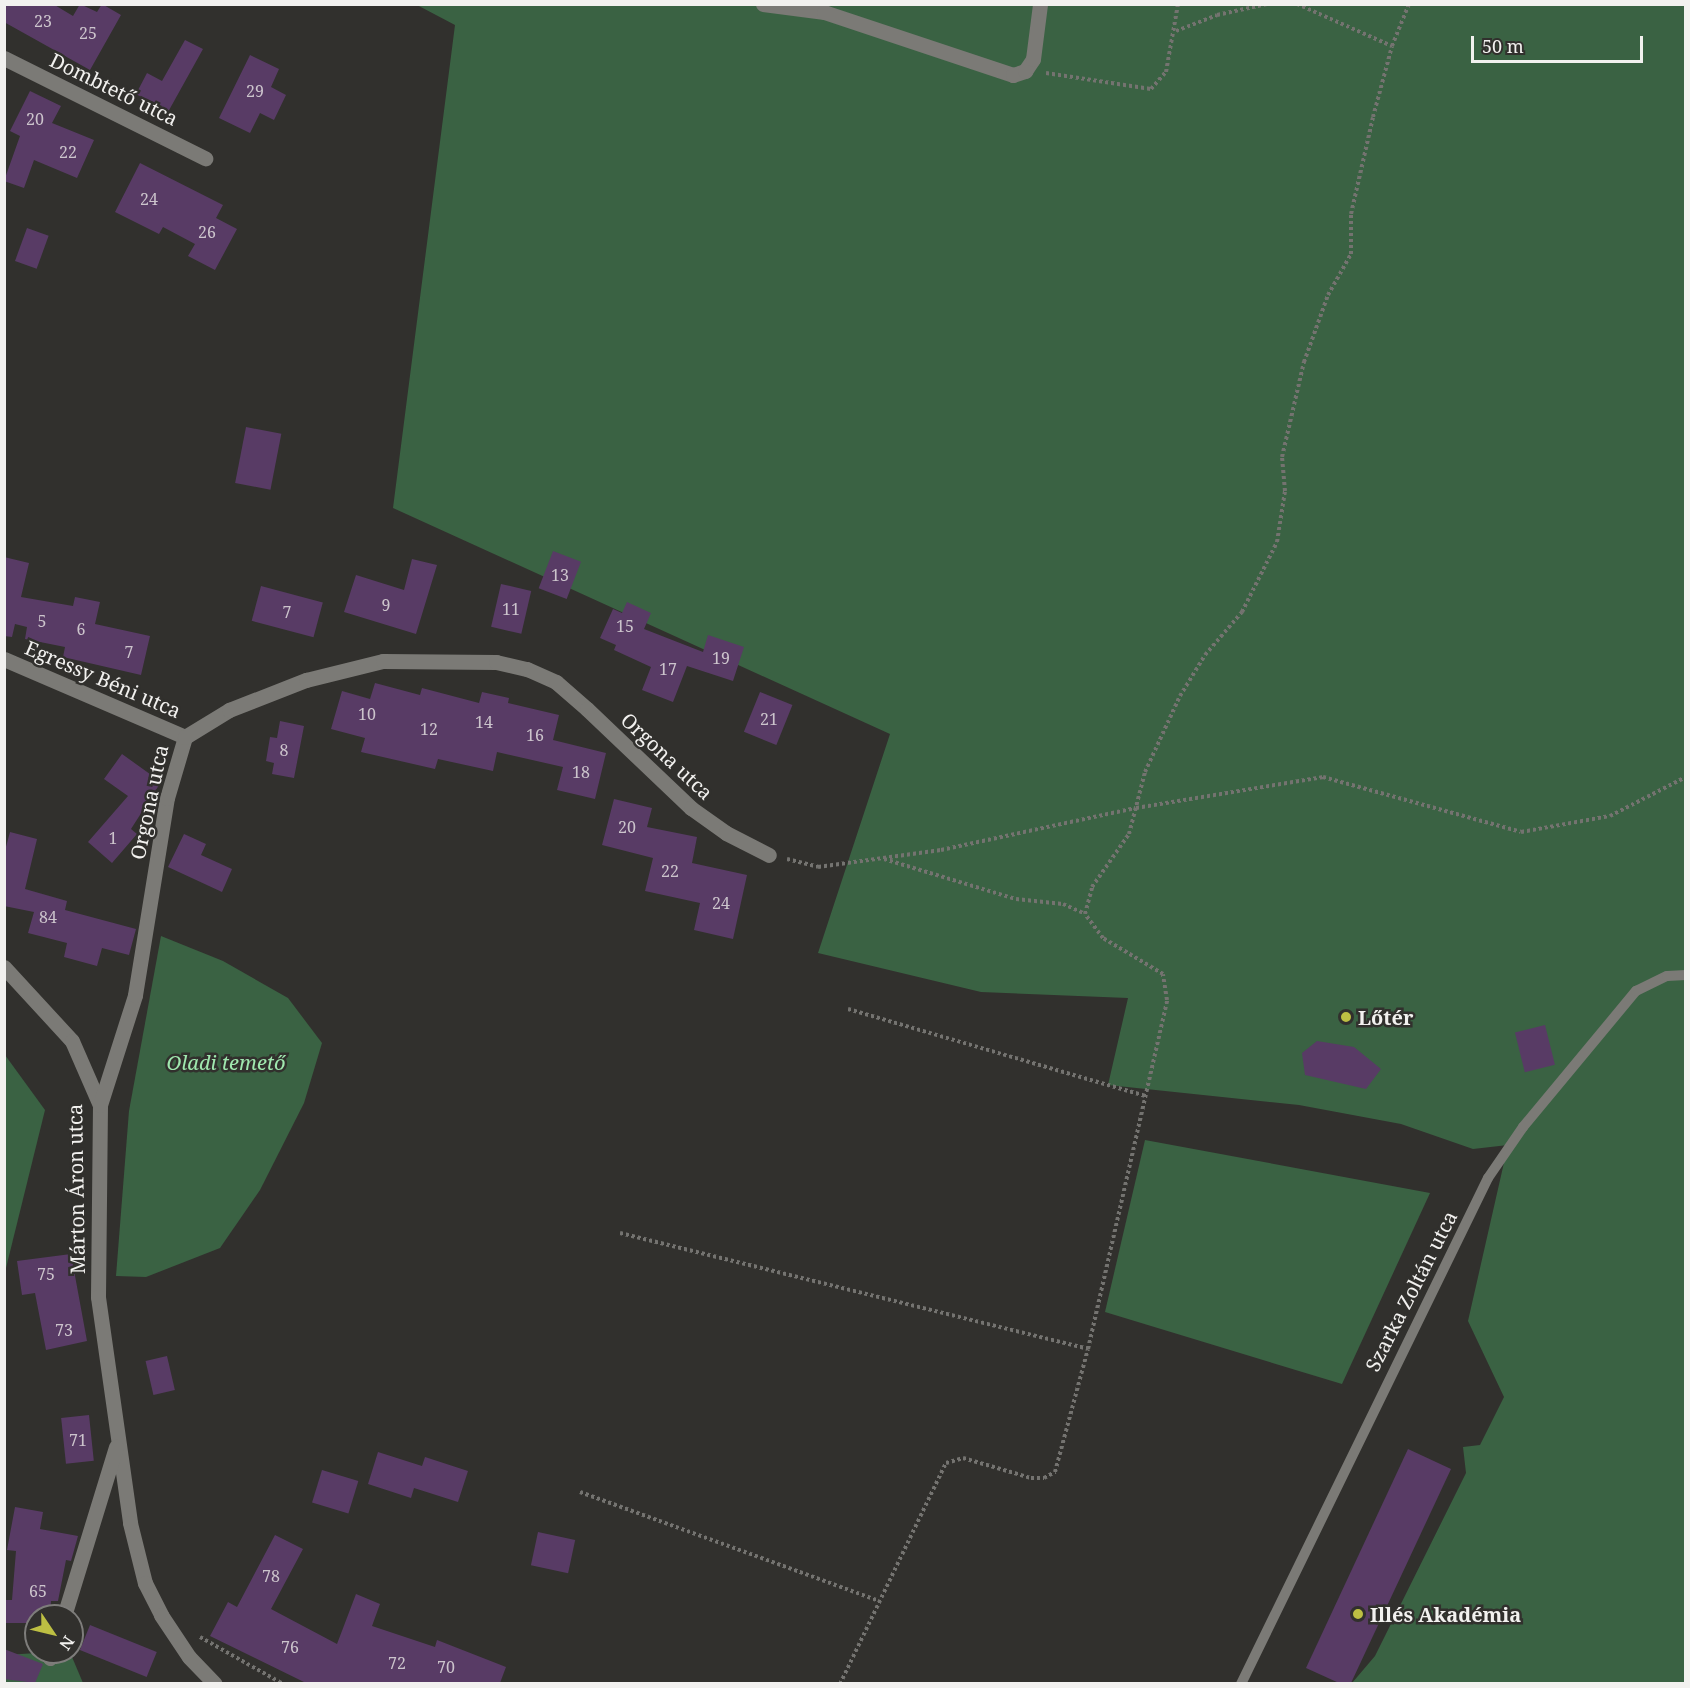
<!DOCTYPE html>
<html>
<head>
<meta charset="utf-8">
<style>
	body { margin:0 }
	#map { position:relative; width:1690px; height:1688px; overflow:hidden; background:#31302d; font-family:"Noto Serif",serif }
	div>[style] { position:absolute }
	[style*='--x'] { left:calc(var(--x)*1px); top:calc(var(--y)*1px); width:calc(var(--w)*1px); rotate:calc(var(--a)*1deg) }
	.green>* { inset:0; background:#3a6243 }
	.building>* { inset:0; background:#583b65; transform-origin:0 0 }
	.path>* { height:4px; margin-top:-2px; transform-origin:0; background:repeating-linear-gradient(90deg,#747370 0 3px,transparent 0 6px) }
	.lane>* { height:10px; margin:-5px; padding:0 5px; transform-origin:5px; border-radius:5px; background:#7b7a76 }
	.street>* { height:15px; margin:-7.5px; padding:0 7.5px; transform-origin:7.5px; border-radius:7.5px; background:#7b7a76 }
	.dots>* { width:16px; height:16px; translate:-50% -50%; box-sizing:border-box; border:3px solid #31302d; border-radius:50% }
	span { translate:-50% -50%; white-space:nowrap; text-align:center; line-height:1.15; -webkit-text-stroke:5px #31302d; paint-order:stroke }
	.number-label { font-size:16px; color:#ccc4cc }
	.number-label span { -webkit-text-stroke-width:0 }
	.street-label { font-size:20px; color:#f2f1ef }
	.poi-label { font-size:20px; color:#f2f1ef; font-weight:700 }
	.left { translate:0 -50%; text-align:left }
	.park-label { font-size:20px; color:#a0e8af; font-style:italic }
	.frame { position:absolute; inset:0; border:6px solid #f2f1ef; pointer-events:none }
	.north { position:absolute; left:24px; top:1604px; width:60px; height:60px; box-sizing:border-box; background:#31302d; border:2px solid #7e7d7b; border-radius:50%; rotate:125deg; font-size:16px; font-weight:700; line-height:24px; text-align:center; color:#f2f1ef }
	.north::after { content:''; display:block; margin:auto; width:21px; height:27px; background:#bdbf43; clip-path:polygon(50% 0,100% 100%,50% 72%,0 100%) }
	.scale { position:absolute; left:1471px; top:36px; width:172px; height:27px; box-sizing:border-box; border:3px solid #f2f1ef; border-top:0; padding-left:8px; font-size:18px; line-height:21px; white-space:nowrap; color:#f2f1ef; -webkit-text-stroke:4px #31302d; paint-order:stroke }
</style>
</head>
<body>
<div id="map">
	<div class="green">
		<div style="clip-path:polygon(417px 5px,1685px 5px,1685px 1683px,1352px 1683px,1375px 1656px,1466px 1473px,1463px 1447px,1480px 1445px,1504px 1397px,1468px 1321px,1508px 1145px,1473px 1149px,1401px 1124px,1299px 1105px,1108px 1085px,1128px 998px,981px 992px,818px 953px,890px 734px,393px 508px,455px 25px)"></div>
		<div style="clip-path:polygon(161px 936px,223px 961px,288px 998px,322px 1043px,304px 1103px,260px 1190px,220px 1248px,146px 1277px,116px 1276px,129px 1111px)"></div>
		<div style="clip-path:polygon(5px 1055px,45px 1110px,5px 1272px)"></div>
		<div style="clip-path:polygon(1145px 1140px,1430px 1193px,1342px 1384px,1105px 1312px)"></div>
		<div style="clip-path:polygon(37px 1653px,72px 1657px,83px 1683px,5px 1684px,5px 1655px)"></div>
	</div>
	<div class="building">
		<div style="clip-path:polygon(4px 4px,53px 4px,73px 16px,80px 4px,97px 12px,102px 4px,121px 15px,90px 70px,4px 22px)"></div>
		<div style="clip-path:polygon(185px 40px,203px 49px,168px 112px,136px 94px,147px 73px,162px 81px)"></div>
		<div style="clip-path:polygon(250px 55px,279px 69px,271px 87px,286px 95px,274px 120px,260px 113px,250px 133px,219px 118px)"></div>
		<div style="clip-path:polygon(30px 91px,61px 106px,52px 123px,94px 140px,77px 178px,34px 160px,24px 188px,4px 181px,20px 136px,10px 131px)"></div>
		<div style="clip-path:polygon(140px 163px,223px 205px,216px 218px,237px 229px,215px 270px,188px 256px,195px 244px,163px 227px,159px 234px,115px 212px)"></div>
		<div style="left:27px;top:228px;width:23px;height:35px;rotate:20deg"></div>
		<div style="left:246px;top:427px;width:36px;height:57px;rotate:11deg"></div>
		<div style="left:553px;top:551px;width:30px;height:40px;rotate:21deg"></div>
		<div style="clip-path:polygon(4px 557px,29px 563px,21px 597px,73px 606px,75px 597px,100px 602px,95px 624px,150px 636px,141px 675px,63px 657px,65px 647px,25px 639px,27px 627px,15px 624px,12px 637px,4px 636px)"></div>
		<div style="clip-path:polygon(412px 559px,437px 565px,416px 634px,344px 612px,356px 575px,404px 590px)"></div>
		<div style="left:501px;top:584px;width:31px;height:44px;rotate:13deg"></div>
		<div style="left:261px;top:586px;width:64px;height:36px;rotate:15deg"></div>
		<div style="clip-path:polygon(627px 602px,651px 613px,644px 629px,703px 652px,708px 635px,744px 647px,733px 681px,687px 666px,673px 702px,642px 690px,651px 667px,614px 650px,616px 645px,600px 638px,613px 609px,622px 613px)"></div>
		<div style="clip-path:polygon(375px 683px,420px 695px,422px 688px,479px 703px,482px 692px,509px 698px,508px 703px,559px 715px,553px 740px,606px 753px,595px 799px,557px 790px,563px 767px,497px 752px,493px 771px,438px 759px,435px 769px,361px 752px,365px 738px,331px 729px,342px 691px,370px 699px)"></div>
		<div style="left:760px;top:692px;width:35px;height:43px;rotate:22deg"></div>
		<div style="clip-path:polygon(280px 721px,304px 726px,294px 778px,272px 774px,274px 763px,266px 761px,270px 737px,277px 738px)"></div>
		<div style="clip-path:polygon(122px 754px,161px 782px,131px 829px,137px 834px,112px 863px,88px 842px,128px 796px,104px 779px)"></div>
		<div style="clip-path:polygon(614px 799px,652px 808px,647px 827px,697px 837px,692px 863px,747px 875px,733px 939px,694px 930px,700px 903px,645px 891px,653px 858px,602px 845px)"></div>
		<div style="clip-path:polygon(10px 832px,37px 839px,25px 889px,67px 901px,65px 910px,136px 929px,129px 955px,102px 948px,97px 966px,64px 957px,67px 943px,28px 933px,34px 912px,4px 906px,4px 854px)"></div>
		<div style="clip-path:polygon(184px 834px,206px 844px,201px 855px,232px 869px,222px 892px,168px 867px)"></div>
		<div style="left:1545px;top:1025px;width:41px;height:31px;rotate:76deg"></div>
		<div style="clip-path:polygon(1317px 1041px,1354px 1047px,1381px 1069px,1366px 1089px,1305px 1075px,1302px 1053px)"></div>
		<div style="clip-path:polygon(71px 1254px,87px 1341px,46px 1350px,35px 1293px,22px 1295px,17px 1261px)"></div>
		<div style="left:167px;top:1356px;width:35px;height:22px;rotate:77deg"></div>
		<div style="left:89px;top:1415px;width:46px;height:28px;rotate:84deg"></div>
		<div style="clip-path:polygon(1408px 1449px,1451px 1469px,1351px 1683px,1339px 1683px,1306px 1668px)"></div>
		<div style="clip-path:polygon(378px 1452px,422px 1466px,425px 1457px,468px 1471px,458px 1502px,414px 1488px,411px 1498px,368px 1484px)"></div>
		<div style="left:322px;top:1470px;width:38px;height:34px;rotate:17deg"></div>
		<div style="clip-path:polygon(15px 1507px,43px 1512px,40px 1529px,78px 1536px,71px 1561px,66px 1560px,58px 1601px,51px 1601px,50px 1616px,36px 1616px,36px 1623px,4px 1623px,4px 1600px,12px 1600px,16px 1551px,7px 1550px)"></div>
		<div style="left:538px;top:1532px;width:38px;height:34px;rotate:12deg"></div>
		<div style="clip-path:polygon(275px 1535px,303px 1549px,271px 1609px,337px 1644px,356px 1594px,380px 1604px,372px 1626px,435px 1647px,437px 1640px,506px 1667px,500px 1683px,306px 1683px,210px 1636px,228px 1602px,237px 1607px)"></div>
		<div style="left:90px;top:1625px;width:72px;height:27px;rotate:22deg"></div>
		<div style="clip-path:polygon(4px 1649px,43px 1664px,35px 1683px,4px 1679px)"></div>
	</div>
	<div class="path">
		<div style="--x:1297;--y:4;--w:104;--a:23.9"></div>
		<div style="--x:1176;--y:31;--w:44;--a:-21.3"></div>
		<div style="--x:1217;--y:15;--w:51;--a:-12.4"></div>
		<div style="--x:1046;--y:73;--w:106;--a:8.7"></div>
		<div style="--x:1151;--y:89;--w:23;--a:-49"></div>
		<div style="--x:1166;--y:72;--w:69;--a:-80"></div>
		<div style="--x:787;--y:859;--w:32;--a:14"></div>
		<div style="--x:818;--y:867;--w:124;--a:-7.9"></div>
		<div style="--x:941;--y:850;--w:199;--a:-12.2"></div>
		<div style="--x:1136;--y:808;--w:190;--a:-9.4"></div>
		<div style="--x:1323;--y:777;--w:205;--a:15.5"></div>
		<div style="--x:1521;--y:832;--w:90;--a:-10.2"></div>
		<div style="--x:1610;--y:816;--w:85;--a:-27.2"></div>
		<div style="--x:884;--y:859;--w:138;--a:16.9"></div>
		<div style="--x:1016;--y:899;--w:47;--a:6.1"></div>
		<div style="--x:1063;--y:904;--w:24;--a:24"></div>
		<div style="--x:848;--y:1009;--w:310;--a:16.3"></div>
		<div style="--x:620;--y:1233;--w:482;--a:13.9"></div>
		<div style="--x:580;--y:1492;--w:318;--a:20"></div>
		<div style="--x:200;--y:1637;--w:95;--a:29.5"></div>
		<div style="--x:840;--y:1684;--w:245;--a:-64.4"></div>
		<div style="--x:946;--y:1463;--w:18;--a:-16"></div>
		<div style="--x:963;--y:1458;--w:71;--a:16.4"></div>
		<div style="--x:1031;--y:1478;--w:13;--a:0"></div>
		<div style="--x:1044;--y:1478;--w:13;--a:-29"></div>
		<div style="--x:1055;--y:1472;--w:127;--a:-75"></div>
		<div style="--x:1088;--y:1349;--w:358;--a:-77.2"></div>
		<div style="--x:1167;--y:1000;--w:26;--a:-99"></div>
		<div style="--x:1163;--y:974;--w:70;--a:-149"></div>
		<div style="--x:1103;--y:938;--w:30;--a:-127"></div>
		<div style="--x:1085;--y:914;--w:28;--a:-75"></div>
		<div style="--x:1092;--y:887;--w:65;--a:-55.1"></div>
		<div style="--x:1129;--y:834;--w:64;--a:-75.5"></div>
		<div style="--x:1145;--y:772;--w:84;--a:-65.3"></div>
		<div style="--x:1180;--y:696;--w:48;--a:-58.6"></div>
		<div style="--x:1205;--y:655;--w:57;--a:-49.3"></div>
		<div style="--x:1242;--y:612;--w:78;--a:-63.4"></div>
		<div style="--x:1277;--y:542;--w:52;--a:-81.1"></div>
		<div style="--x:1285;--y:491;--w:34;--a:-95"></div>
		<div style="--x:1282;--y:457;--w:98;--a:-77"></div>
		<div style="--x:1304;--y:362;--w:71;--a:-70.3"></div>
		<div style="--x:1328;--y:295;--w:47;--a:-60.7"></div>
		<div style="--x:1351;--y:254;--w:40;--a:-90"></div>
		<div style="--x:1351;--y:214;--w:99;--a:-77.2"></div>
		<div style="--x:1373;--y:117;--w:73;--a:-75"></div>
		<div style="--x:1392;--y:46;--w:45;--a:-68"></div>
	</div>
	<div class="lane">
		<div style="--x:1241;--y:1684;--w:563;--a:-63.98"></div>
		<div style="--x:1488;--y:1178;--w:62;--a:-55.5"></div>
		<div style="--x:1523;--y:1127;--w:177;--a:-50.3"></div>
		<div style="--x:1636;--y:991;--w:34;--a:-26"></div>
		<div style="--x:1667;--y:976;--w:19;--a:-3"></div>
	</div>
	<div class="street">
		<div style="--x:763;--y:4;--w:62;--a:7.5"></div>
		<div style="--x:824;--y:12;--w:199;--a:18.4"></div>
		<div style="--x:1013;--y:75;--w:13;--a:-18"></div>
		<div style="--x:1025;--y:71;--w:14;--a:-56"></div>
		<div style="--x:1033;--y:59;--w:55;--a:-82.7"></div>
		<div style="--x:4;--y:58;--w:225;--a:26.5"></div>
		<div style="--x:4;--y:659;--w:197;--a:23.3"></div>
		<div style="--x:4;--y:967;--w:100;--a:47.4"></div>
		<div style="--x:72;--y:1041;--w:70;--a:66.4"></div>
		<div style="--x:100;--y:1105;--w:192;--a:90.6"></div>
		<div style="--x:98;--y:1297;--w:228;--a:81.9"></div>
		<div style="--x:130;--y:1523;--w:62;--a:76"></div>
		<div style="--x:145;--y:1583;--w:36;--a:63"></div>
		<div style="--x:161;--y:1615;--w:50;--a:56.3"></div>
		<div style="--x:189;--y:1657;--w:37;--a:46"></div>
		<div style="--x:100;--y:1105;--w:115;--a:-72.3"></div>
		<div style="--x:135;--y:995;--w:200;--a:-80.8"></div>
		<div style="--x:167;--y:798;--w:64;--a:-73.6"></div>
		<div style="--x:185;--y:737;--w:52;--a:-31.5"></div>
		<div style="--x:229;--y:710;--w:83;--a:-21.3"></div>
		<div style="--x:306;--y:680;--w:79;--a:-13.9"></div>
		<div style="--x:383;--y:661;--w:113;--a:0.5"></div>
		<div style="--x:496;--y:662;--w:32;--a:13"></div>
		<div style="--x:527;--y:669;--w:32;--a:24"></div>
		<div style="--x:556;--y:682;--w:41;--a:41.1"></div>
		<div style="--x:587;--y:709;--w:144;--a:43.6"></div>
		<div style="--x:691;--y:808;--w:43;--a:35.5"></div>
		<div style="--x:726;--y:833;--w:48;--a:27.1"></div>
		<div style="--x:64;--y:1616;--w:177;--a:-72.9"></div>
		<div style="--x:50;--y:1658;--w:6;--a:-72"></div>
	</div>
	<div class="dots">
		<div style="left:1346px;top:1017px;background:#bdbf43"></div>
		<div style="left:1358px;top:1614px;background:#bdbf43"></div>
	</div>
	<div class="number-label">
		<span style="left:43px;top:21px">23</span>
		<span style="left:88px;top:33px">25</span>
		<span style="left:255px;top:91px">29</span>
		<span style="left:35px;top:119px">20</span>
		<span style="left:68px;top:152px">22</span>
		<span style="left:149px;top:199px">24</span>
		<span style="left:207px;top:232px">26</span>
		<span style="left:560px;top:575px">13</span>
		<span style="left:386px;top:605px">9</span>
		<span style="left:511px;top:609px">11</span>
		<span style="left:287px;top:612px">7</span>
		<span style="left:42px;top:621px">5</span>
		<span style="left:625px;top:626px">15</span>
		<span style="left:81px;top:629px">6</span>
		<span style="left:129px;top:652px">7</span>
		<span style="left:721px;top:658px">19</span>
		<span style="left:668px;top:669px">17</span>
		<span style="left:367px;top:714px">10</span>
		<span style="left:769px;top:719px">21</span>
		<span style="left:484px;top:722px">14</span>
		<span style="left:429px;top:729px">12</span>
		<span style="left:535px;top:735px">16</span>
		<span style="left:284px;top:750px">8</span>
		<span style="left:581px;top:772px">18</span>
		<span style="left:627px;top:827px">20</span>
		<span style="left:113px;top:838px">1</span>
		<span style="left:670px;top:871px">22</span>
		<span style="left:721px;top:903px">24</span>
		<span style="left:48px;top:917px">84</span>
		<span style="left:46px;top:1274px">75</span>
		<span style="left:64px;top:1330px">73</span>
		<span style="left:78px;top:1440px">71</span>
		<span style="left:271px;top:1576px">78</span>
		<span style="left:38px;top:1591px">65</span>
		<span style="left:290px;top:1647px">76</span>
		<span style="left:397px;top:1663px">72</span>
		<span style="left:446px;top:1667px">70</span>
	</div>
	<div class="street-label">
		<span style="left:114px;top:89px;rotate:26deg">Dombtető utca</span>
		<span style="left:103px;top:679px;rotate:23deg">Egressy Béni utca</span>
		<span style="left:667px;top:756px;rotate:43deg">Orgona utca</span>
		<span style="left:149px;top:802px;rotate:-78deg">Orgona utca</span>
		<span style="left:76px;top:1189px;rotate:-91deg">Márton Áron utca</span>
		<span style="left:1411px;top:1291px;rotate:-63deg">Szarka Zoltán utca</span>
	</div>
	<div class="poi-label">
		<span class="left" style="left:1358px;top:1017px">Lőtér</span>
		<span class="left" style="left:1370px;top:1614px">Illés Akadémia</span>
	</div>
	<div class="park-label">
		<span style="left:226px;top:1062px">Oladi temető</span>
	</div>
	<div class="frame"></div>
	<div class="north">N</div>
	<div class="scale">50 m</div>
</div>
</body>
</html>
